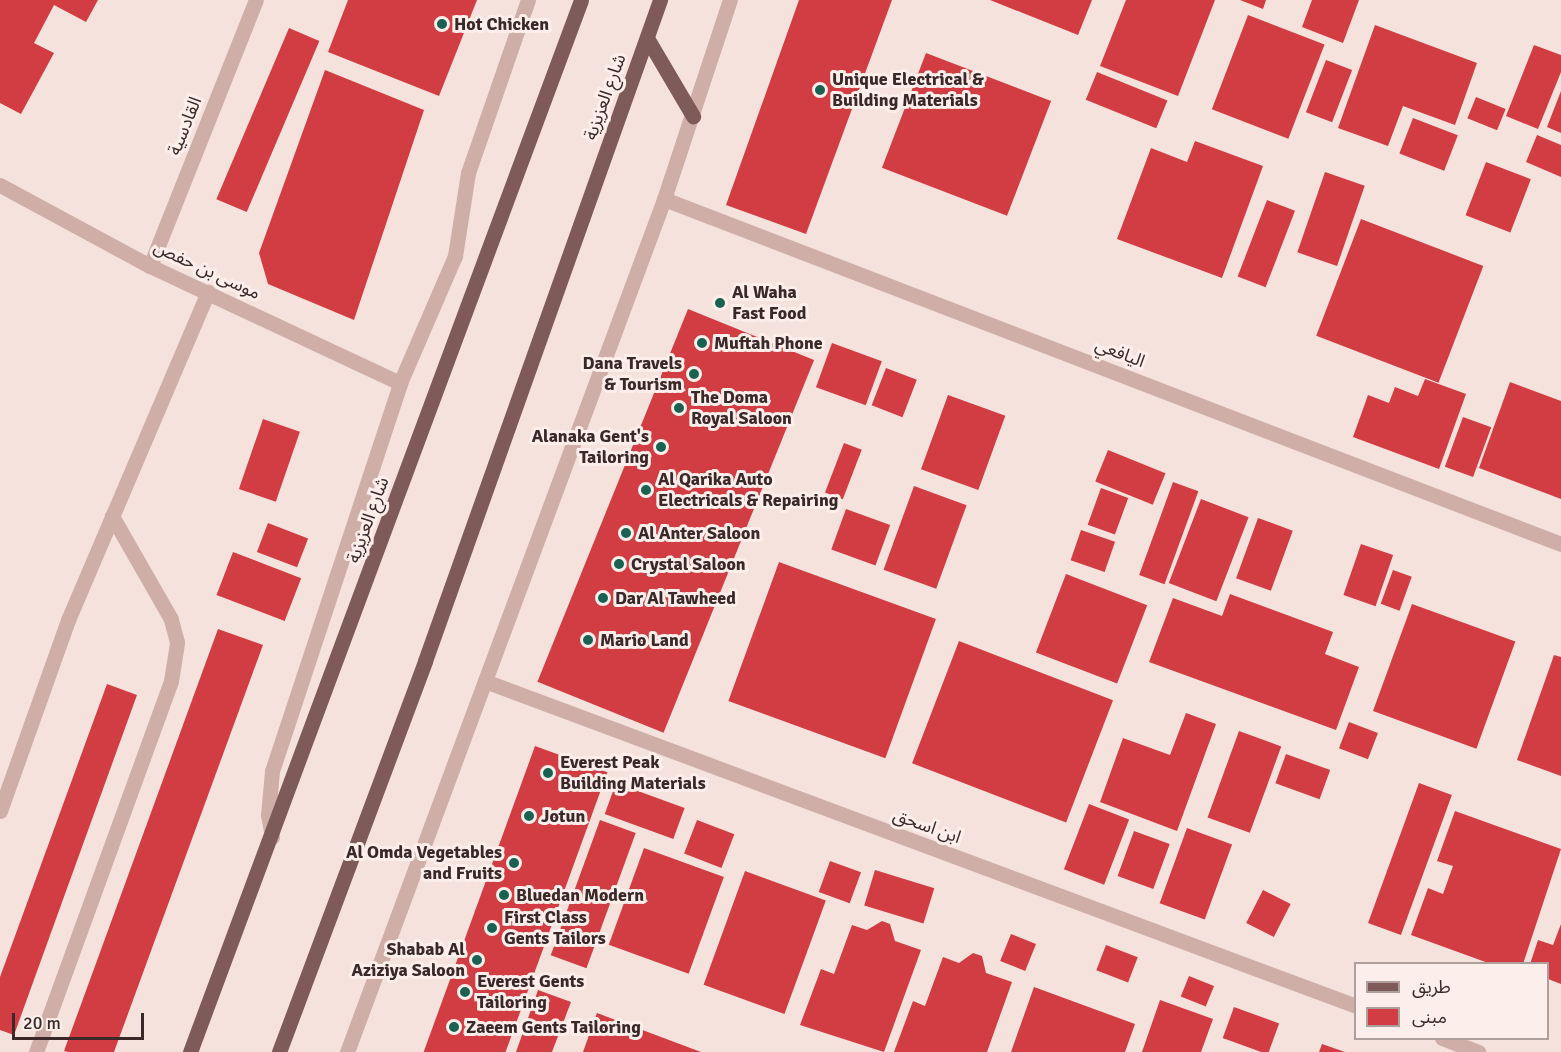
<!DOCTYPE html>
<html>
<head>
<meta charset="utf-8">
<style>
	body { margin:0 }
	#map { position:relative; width:1561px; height:1052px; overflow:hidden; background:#f5e2dd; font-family:Signika,"Noto Sans Arabic",sans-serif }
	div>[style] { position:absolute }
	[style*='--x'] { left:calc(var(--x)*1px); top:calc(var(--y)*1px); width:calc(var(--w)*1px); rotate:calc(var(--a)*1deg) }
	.building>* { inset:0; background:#d23d44; transform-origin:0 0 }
	.minor>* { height:15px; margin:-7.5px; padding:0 7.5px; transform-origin:7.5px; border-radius:7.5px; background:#cfaea7 }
	.major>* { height:15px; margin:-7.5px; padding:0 7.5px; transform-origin:7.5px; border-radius:7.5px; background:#7e5a58 }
	.dots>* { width:16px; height:16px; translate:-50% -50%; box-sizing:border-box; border:3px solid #fceeea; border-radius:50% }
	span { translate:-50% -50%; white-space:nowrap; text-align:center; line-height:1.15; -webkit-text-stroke:6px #fceeea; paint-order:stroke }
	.poi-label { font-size:18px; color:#3a2928; font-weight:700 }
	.left { translate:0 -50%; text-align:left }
	.right { translate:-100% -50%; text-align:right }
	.street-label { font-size:18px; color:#3a2928 }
	.legend { position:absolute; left:1354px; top:962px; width:195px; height:78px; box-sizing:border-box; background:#fceeea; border:2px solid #ae9f9c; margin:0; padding:8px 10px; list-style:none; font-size:18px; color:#3a2928 }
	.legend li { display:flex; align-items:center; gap:12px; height:30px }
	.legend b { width:30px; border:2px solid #ae9f9c }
	.scale { position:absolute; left:12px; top:1013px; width:132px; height:27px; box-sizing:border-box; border:3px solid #3a2928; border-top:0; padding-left:8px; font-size:18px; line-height:21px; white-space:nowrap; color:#3a2928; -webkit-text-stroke:4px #fceeea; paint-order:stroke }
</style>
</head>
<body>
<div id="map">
	<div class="building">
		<div style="clip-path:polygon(0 0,98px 0,86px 22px,54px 5px,34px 43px,54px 53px,21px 114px,0 103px)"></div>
		<div style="clip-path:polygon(348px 0,477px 0,439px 96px,328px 52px)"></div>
		<div style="clip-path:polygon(799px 0,892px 0,806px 234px,726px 205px)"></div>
		<div style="clip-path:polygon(990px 0,1092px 0,1078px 35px)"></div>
		<div style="clip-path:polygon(1126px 0,1215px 0,1178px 96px,1100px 66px)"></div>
		<div style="clip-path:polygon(1240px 0,1266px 0,1263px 9px)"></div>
		<div style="clip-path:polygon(1312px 0,1359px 0,1343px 43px,1302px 27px)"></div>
		<div style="left:1248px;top:15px;width:82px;height:101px;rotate:21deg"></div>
		<div style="clip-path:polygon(1375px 25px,1477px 63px,1455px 125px,1403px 106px,1388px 146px,1338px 128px)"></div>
		<div style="left:289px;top:28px;width:33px;height:186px;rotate:23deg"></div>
		<div style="clip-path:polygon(1534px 45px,1561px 55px,1561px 72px,1538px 129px,1506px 116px)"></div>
		<div style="left:926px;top:53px;width:134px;height:123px;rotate:21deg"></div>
		<div style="left:1326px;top:60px;width:28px;height:56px;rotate:21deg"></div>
		<div style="clip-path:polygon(325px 70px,424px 110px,354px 320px,268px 284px,259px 253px)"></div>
		<div style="left:1097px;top:72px;width:76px;height:30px;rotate:22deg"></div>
		<div style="clip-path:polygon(1561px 91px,1561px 133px,1547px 127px)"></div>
		<div style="left:1476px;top:97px;width:32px;height:23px;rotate:22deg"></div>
		<div style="left:1413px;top:118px;width:48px;height:38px;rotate:21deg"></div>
		<div style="clip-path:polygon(1537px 135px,1561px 145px,1561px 177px,1526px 162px)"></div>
		<div style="clip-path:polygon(1195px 141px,1263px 166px,1222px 278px,1117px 239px,1151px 148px,1187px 162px)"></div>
		<div style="left:1486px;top:162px;width:48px;height:57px;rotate:21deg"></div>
		<div style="left:1325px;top:172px;width:42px;height:85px;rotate:19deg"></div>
		<div style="left:1267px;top:200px;width:30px;height:82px;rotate:21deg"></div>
		<div style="left:1361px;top:219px;width:131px;height:125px;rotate:21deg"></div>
		<div style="left:688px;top:309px;width:136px;height:402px;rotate:22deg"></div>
		<div style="left:832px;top:343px;width:53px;height:47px;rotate:20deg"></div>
		<div style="left:886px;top:368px;width:33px;height:40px;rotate:21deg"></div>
		<div style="clip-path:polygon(1425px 379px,1466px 394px,1439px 469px,1353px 437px,1368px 395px,1389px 403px,1395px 387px,1418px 396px)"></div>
		<div style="clip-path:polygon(1510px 382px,1561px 401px,1561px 499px,1479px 468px)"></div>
		<div style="left:948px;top:395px;width:61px;height:79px;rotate:20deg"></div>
		<div style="left:1463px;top:417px;width:30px;height:53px;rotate:20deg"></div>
		<div style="left:263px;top:419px;width:39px;height:74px;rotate:19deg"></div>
		<div style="left:844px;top:443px;width:19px;height:53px;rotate:21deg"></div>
		<div style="left:1108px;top:450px;width:62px;height:34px;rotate:22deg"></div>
		<div style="left:1173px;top:482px;width:27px;height:99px;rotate:20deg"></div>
		<div style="left:914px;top:486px;width:56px;height:89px;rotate:20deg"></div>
		<div style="left:1101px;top:488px;width:29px;height:39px;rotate:20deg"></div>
		<div style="left:1201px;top:499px;width:51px;height:90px;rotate:21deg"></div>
		<div style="left:846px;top:509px;width:47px;height:43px;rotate:20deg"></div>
		<div style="left:1258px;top:518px;width:37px;height:64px;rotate:20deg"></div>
		<div style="left:268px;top:523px;width:43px;height:31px;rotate:21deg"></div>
		<div style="left:1081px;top:530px;width:36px;height:32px;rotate:19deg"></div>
		<div style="left:1361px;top:544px;width:34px;height:54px;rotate:19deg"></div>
		<div style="left:233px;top:552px;width:73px;height:46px;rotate:21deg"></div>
		<div style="left:779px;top:562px;width:167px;height:148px;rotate:20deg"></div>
		<div style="left:1393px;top:570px;width:20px;height:36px;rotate:20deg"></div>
		<div style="left:1066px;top:574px;width:87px;height:84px;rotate:21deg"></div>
		<div style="clip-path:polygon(1230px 594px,1333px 632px,1325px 654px,1359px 667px,1336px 730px,1149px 662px,1173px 598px,1222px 616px)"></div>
		<div style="left:1412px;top:604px;width:110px;height:114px;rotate:20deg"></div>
		<div style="clip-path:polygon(218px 629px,263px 645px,114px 1052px,68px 1052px,64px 1051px)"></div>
		<div style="left:959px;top:641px;width:165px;height:131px;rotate:21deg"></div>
		<div style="clip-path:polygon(1554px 655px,1561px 657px,1561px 776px,1517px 760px)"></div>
		<div style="clip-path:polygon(107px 684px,137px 695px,14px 1035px,0 1030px,0 977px)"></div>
		<div style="clip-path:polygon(1186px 713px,1216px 724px,1177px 831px,1100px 802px,1123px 738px,1170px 755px)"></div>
		<div style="left:1349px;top:722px;width:31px;height:28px;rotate:21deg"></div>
		<div style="left:1239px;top:731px;width:45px;height:92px;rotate:20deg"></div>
		<div style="left:535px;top:746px;width:77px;height:327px;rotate:20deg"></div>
		<div style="left:1286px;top:754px;width:47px;height:31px;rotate:20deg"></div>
		<div style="left:616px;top:783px;width:73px;height:33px;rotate:20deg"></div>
		<div style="left:1419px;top:783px;width:35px;height:149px;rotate:20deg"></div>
		<div style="left:1089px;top:804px;width:43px;height:70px;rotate:21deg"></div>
		<div style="clip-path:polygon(1455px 811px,1561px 849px,1523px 964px,1491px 964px,1411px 935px,1428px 888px,1443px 894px,1453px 866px,1437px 861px)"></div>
		<div style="left:600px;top:820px;width:38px;height:144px;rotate:20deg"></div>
		<div style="left:697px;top:820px;width:40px;height:36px;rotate:21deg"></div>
		<div style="left:1187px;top:828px;width:48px;height:80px;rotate:20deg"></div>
		<div style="left:1134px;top:831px;width:38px;height:48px;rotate:20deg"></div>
		<div style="left:644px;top:848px;width:85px;height:103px;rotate:20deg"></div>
		<div style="left:830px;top:861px;width:33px;height:33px;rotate:20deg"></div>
		<div style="left:875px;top:870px;width:62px;height:37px;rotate:17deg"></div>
		<div style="left:745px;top:871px;width:86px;height:121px;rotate:20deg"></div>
		<div style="left:1263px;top:890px;width:31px;height:37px;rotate:27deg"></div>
		<div style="clip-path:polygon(882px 921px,890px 924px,895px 941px,921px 950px,884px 1052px,800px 1025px,821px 969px,834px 974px,852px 925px,867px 930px)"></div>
		<div style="clip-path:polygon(1561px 924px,1561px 984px,1548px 979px,1548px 964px,1530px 964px,1538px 940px,1553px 945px)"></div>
		<div style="left:1011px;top:934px;width:27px;height:29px;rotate:22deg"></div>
		<div style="left:1106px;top:945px;width:34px;height:27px;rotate:21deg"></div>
		<div style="clip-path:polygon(973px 953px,982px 956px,986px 973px,1012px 982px,987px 1052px,894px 1052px,913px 1001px,925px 1006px,943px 957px,959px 963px)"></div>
		<div style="left:1189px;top:976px;width:27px;height:22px;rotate:22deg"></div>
		<div style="clip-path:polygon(1034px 987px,1135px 1024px,1125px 1052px,1011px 1052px)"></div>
		<div style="clip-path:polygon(538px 990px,571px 1002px,552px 1052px,516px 1052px)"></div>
		<div style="clip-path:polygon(1160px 1000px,1213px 1019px,1201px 1052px,1142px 1052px)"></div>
		<div style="left:1234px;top:1007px;width:48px;height:33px;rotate:20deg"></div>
		<div style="clip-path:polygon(597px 1013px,701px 1052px,583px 1052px)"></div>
		<div style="clip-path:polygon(1322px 1044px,1345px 1052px,1319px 1052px)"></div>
	</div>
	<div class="minor">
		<div style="--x:0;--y:185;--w:170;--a:28.4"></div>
		<div style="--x:150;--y:266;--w:276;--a:25.1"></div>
		<div style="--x:664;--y:199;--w:961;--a:21.04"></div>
		<div style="--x:150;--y:266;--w:286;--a:-68.3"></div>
		<div style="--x:485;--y:681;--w:930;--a:20.46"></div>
		<div style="--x:0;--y:811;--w:203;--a:-70.4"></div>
		<div style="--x:68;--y:620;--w:357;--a:-66.9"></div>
		<div style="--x:272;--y:837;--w:22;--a:-100"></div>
		<div style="--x:268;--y:815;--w:44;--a:-84.8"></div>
		<div style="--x:272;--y:771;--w:409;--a:-71.7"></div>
		<div style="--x:400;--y:383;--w:138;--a:-66.6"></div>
		<div style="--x:455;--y:256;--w:84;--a:-81.1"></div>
		<div style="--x:468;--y:173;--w:183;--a:-70.9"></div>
		<div style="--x:1442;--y:1038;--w:39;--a:21"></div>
		<div style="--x:36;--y:1052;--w:395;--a:-70"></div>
		<div style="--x:171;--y:681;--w:39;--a:-81"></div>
		<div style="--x:177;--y:642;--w:24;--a:-105"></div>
		<div style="--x:171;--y:619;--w:119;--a:-119.8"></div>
		<div style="--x:347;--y:1052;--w:910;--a:-69.61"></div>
		<div style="--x:664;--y:199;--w:210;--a:-71.7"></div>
	</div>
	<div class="major">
		<div style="--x:647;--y:38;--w:91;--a:59.5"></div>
		<div style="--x:190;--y:1052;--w:1122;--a:-69.61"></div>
		<div style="--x:279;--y:1052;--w:417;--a:-69.5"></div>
		<div style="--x:425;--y:661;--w:702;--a:-70.43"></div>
	</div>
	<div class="dots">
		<div style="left:442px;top:24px;background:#196151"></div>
		<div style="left:820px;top:90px;background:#196151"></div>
		<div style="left:720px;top:303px;background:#196151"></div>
		<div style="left:702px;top:343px;background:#196151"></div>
		<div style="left:694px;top:374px;background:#196151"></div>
		<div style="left:679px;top:408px;background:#196151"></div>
		<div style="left:661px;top:447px;background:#196151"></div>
		<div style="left:646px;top:490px;background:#196151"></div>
		<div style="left:626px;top:533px;background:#196151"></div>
		<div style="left:619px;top:564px;background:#196151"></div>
		<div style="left:603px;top:598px;background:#196151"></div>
		<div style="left:588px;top:640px;background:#196151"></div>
		<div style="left:548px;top:773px;background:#196151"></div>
		<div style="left:529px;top:816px;background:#196151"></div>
		<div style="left:514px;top:863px;background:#196151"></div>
		<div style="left:504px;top:895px;background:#196151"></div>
		<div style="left:492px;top:928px;background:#196151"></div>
		<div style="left:477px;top:960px;background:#196151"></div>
		<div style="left:465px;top:992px;background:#196151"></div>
		<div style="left:454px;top:1027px;background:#196151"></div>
	</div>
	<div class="poi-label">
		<span class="left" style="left:454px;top:24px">Hot Chicken</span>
		<span class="left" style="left:832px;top:90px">Unique Electrical &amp;<br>Building Materials</span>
		<span class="left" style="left:732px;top:303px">Al Waha<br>Fast Food</span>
		<span class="left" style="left:714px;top:343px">Muftah Phone</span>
		<span class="right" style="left:682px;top:374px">Dana Travels<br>&amp; Tourism</span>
		<span class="left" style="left:691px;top:408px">The Doma<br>Royal Saloon</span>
		<span class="right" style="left:649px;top:447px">Alanaka Gent's<br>Tailoring</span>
		<span class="left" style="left:658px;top:490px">Al Qarika Auto<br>Electricals &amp; Repairing</span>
		<span class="left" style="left:638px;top:533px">Al Anter Saloon</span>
		<span class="left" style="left:631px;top:564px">Crystal Saloon</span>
		<span class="left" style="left:615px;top:598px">Dar Al Tawheed</span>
		<span class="left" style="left:600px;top:640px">Mario Land</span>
		<span class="left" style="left:560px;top:773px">Everest Peak<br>Building Materials</span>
		<span class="left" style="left:541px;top:816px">Jotun</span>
		<span class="right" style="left:502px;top:863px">Al Omda Vegetables<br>and Fruits</span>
		<span class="left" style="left:516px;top:895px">Bluedan Modern</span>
		<span class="left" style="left:504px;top:928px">First Class<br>Gents Tailors</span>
		<span class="right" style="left:465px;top:960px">Shabab Al<br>Aziziya Saloon</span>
		<span class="left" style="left:477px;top:992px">Everest Gents<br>Tailoring</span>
		<span class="left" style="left:466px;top:1027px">Zaeem Gents Tailoring</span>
	</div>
	<div class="street-label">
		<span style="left:605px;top:97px;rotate:-70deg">شارع العزيزية</span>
		<span style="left:185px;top:126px;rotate:-68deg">القادسية</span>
		<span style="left:207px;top:270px;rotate:25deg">موسى بن حفص</span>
		<span style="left:1120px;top:353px;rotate:21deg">اليافعي</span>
		<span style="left:368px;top:520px;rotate:-70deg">شارع العزيزية</span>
		<span style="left:927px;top:826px;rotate:20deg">ابن اسحق</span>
	</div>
	<ul class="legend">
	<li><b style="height:8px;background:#7e5a58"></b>طريق</li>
	<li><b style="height:16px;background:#d23d44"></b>مبنى</li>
	</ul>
	<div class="scale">20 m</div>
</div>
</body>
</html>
